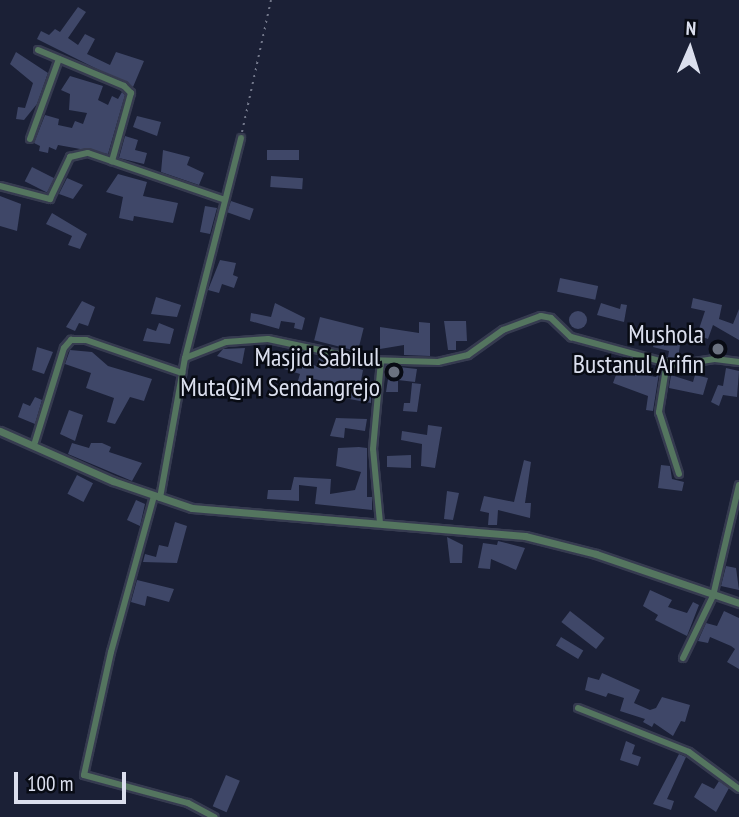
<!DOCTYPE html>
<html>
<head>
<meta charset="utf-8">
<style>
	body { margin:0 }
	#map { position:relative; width:739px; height:817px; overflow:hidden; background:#1b2036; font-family:"PT Sans Narrow",sans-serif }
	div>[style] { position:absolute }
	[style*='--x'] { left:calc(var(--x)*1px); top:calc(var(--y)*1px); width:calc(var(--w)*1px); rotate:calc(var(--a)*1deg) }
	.building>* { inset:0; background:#3f4768; transform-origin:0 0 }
	.round { border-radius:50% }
	.path>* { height:2px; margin-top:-1px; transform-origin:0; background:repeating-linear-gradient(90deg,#72778a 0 2px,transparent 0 7px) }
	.roads { filter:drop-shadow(2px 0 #363b50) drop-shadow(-2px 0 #363b50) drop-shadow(0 2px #363b50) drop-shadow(0 -2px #363b50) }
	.minor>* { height:6px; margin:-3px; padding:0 3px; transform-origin:3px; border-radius:3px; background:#54755f }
	.tertiary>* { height:7px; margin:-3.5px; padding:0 3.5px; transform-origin:3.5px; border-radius:3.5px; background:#54755f }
	.dots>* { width:19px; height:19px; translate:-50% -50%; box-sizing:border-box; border:4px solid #080b14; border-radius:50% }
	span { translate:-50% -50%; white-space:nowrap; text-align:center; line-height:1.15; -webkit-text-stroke:5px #080b14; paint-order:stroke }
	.poi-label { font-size:26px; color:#dbdfee }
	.right { translate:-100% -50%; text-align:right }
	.north { position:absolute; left:655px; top:14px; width:70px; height:70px; -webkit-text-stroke:5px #080b14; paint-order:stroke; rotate:3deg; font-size:19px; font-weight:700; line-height:28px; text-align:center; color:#dbdfee }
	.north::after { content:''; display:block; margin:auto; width:24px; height:32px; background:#dbdfee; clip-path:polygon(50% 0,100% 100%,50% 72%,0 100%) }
	.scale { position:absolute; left:14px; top:772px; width:112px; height:32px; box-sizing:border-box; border:4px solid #dbdfee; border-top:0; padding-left:9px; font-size:21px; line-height:24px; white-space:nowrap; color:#dbdfee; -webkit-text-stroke:5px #080b14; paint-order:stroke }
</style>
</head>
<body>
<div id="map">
	<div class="building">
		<div style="clip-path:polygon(78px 7px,86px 12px,68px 38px,78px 45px,85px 34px,95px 39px,87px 54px,110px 65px,116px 52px,144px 61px,133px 87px,37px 39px,41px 31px,49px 35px,55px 29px,60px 32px)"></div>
		<div style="clip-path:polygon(16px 52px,48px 73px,37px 104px,24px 120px,16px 119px,18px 107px,25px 108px,33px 83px,10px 64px)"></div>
		<div style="clip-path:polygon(70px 76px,103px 86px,98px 100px,108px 105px,112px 96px,118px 99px,122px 92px,125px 95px,108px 154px,58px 145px,56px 150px,49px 147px,48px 153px,39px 151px,40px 146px,34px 143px,45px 115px,59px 119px,58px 125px,72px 128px,75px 121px,83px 124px,87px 113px,69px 110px,70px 94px,61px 90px)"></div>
		<div style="clip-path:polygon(137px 116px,161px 122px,157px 136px,133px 127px)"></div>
		<div style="clip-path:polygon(125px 136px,138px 140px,135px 150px,147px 153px,144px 164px,119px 158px)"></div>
		<div style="clip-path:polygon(163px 150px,190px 157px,187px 165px,204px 173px,199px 185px,161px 172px)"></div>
		<div style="left:267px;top:150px;width:32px;height:10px"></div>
		<div style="left:32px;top:167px;width:25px;height:16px;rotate:27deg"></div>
		<div style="clip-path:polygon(118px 174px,147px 182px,143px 196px,178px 203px,173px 223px,134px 216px,133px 221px,119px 218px,123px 197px,106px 192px)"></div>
		<div style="left:271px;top:176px;width:32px;height:11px;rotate:4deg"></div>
		<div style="clip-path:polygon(67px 178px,83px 185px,73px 199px,59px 194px)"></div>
		<div style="clip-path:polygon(0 196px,21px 204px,17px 231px,0 226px)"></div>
		<div style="left:231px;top:201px;width:24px;height:12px;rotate:19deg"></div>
		<div style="clip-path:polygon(205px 206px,217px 208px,210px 234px,200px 232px)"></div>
		<div style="clip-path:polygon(52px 213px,87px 234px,80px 249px,68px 245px,72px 236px,46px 224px)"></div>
		<div style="clip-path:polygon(220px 260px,236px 263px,233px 275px,238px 277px,234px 288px,222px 284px,219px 293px,208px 290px)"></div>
		<div style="left:560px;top:278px;width:39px;height:14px;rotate:12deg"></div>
		<div style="clip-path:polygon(156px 297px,181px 305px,177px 317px,151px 314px)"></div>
		<div style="clip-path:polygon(693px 298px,722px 305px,719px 319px,733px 324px,739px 309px,739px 340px,713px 325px,708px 339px,697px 335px,705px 311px,691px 308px)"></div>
		<div style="clip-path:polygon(82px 301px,95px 307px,88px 326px,79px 323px,75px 331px,66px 327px)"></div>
		<div style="clip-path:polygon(275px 303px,305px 318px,302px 330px,294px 328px,295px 323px,281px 321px,279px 329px,250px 321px,251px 313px,271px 317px)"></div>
		<div style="clip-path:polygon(601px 303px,620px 309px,621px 304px,627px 305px,624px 322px,597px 315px)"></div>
		<div class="round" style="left:569px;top:311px;width:18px;height:18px"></div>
		<div style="left:320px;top:317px;width:45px;height:24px;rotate:14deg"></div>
		<div style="clip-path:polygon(444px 321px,466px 321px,467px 341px,456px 341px,456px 350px,448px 350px)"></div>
		<div style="clip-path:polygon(419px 322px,430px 323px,430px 356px,404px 355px,404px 345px,380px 349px,380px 327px,419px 333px)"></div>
		<div style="clip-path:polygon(159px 323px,174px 329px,170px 344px,143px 341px,147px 328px,156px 331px)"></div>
		<div style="clip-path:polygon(657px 330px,667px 332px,664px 343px,680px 345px,678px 359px,668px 357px,669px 351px,653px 347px)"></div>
		<div style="clip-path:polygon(37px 347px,53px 352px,44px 374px,32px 370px)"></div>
		<div style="clip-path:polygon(245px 348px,242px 364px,217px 356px,223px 349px)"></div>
		<div style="clip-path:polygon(70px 350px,92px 352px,108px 366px,152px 379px,144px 401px,130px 397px,115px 424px,107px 422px,114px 398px,86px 388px,91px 373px,65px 364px)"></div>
		<div style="clip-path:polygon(289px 355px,316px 366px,319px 358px,363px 370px,360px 386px,371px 385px,371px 403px,344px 398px,345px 386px,310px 378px,307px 387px,297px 384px,300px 374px,284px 369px)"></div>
		<div style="clip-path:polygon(620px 364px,631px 367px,629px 372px,656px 377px,659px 373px,653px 411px,646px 410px,648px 396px,613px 383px)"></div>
		<div style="clip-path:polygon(390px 366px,417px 369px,415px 382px,398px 380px,398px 392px,386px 392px)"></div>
		<div style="clip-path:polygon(726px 368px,739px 371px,737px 397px,723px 395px,719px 406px,711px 402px,718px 385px,723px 386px)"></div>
		<div style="clip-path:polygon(671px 375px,693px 382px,695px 375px,708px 378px,703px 395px,669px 388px)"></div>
		<div style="clip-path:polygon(412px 383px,421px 384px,417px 412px,403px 411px,404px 403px,410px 403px)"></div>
		<div style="clip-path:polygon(35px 397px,42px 400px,35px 424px,18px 417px,23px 403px,30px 406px)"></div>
		<div style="clip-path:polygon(69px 410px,83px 415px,75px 441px,60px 434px)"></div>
		<div style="clip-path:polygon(336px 418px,367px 419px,365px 431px,345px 428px,344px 438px,330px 436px)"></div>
		<div style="clip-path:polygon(428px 425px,442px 427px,435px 468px,421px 466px,422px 444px,401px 440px,402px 431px,427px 435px)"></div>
		<div style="clip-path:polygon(72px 443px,89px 448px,91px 443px,102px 443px,111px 447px,109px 452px,142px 463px,132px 481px,68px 454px)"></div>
		<div style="clip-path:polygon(359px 447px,367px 448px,367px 497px,372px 497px,372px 510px,315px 504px,317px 487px,299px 485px,299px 501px,267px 499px,268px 490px,291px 490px,294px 477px,331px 479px,330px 494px,355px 490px,361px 472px,336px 466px,338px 448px)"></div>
		<div style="clip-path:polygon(411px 455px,411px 468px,387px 467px,387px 456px)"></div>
		<div style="clip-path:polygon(524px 460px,531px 462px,525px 503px,531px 503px,530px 518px,498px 510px,497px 525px,488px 525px,489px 513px,480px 511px,484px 496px,514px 502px)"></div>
		<div style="clip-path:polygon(661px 465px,670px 466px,672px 479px,684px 482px,682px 491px,658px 488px)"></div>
		<div style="left:77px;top:475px;width:18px;height:21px;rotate:27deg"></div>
		<div style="clip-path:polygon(447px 491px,459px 493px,453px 520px,444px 519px)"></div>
		<div style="clip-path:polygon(136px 500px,145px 504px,140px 526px,127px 520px)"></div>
		<div style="clip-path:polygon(175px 522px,187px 526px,177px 563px,143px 562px,145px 554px,156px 557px,159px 545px,168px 547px)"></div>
		<div style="clip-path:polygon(447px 537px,463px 545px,462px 563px,450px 563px)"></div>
		<div style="clip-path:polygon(498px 541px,525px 548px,516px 570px,491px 559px,490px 569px,478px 568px,483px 543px,497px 545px)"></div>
		<div style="clip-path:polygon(726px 566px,736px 568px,739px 590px,721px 586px)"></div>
		<div style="clip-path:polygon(137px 580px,174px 589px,169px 602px,147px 596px,145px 606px,131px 602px)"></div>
		<div style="clip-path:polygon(650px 590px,672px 600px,668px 607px,687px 613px,693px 602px,699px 605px,687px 636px,655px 620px,658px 615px,643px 606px)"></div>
		<div style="left:570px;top:611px;width:44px;height:14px;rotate:38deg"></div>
		<div style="clip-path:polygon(724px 611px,739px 618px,739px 669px,727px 662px,735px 649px,731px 646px,710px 637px,708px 643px,698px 641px,706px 623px,717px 626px)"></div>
		<div style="left:561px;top:637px;width:26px;height:10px;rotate:31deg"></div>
		<div style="clip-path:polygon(602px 673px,640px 690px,634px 703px,650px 710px,656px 708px,662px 697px,690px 705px,685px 722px,681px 721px,673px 736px,654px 723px,652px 727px,643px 722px,645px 719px,620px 711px,624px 698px,608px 693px,606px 697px,585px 690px,588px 677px,599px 680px)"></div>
		<div style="clip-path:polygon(626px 741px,635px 745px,632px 754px,641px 757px,638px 766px,620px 760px)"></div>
		<div style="clip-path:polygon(679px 754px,686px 757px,667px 799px,674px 801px,671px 810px,653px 804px)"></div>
		<div style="left:226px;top:775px;width:15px;height:34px;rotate:23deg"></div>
		<div style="clip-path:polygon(719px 781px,729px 788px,716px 812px,694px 797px,702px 783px,714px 789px)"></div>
	</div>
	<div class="path">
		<div style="--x:242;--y:132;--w:135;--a:-77.6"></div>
	</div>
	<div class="roads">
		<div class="minor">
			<div style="--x:38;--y:50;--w:93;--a:22.7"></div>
			<div style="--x:124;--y:86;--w:10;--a:45"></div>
			<div style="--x:131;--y:93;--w:71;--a:105.6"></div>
			<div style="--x:30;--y:139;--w:85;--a:-70.1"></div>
			<div style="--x:0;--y:186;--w:52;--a:14.6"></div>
			<div style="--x:50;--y:199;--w:47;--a:-64.5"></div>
			<div style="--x:70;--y:157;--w:18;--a:-13"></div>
			<div style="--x:88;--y:153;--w:142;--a:18.9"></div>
			<div style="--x:185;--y:358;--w:227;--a:-75.7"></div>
			<div style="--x:667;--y:362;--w:51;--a:99.1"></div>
			<div style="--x:659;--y:412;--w:65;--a:72.1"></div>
			<div style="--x:35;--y:442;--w:98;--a:-72.9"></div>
			<div style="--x:64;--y:348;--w:11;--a:-49"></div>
			<div style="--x:71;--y:340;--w:15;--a:0"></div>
			<div style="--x:86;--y:340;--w:102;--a:19"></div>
			<div style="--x:154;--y:496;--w:162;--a:105.4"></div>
			<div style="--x:111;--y:652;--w:126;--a:102.4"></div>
			<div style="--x:84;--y:775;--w:108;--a:15.1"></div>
			<div style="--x:188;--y:803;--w:30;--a:28"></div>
			<div style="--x:160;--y:498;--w:142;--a:-79.9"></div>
			<div style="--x:185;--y:358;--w:44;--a:-21.3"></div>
			<div style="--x:226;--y:342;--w:42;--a:-4.1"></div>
			<div style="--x:268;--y:339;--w:101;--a:12"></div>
			<div style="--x:367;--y:360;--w:71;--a:1.6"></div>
			<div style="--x:438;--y:362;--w:31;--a:-13"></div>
			<div style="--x:468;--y:355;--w:43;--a:-35.5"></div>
			<div style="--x:503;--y:330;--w:40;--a:-20.2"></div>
			<div style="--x:541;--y:316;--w:10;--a:11"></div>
			<div style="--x:551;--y:318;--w:28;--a:44"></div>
			<div style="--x:571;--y:337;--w:108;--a:15.1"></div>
			<div style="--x:675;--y:365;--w:40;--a:-8.5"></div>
			<div style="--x:715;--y:359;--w:24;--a:7"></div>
			<div style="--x:380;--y:523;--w:74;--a:-95.4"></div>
			<div style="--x:373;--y:449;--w:88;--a:-84.8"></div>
			<div style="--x:683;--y:658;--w:69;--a:-64.2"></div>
			<div style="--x:713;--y:596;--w:114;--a:-76.8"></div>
			<div style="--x:578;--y:708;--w:119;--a:21.6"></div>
			<div style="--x:689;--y:752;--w:62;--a:36.5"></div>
		</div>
		<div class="tertiary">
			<div style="--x:0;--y:431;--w:124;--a:23.9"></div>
			<div style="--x:113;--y:481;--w:83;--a:18.9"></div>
			<div style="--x:192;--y:508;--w:334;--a:4.8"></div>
			<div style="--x:525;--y:536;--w:73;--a:14.2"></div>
			<div style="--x:596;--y:554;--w:151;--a:18.9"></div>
		</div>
	</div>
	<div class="dots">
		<div style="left:718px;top:349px;background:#6b7280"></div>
		<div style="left:394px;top:372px;background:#6b7280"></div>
	</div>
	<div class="poi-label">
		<span class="right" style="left:704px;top:349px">Mushola<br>Bustanul Arifin</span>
		<span class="right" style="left:380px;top:372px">Masjid Sabilul<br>MutaQiM Sendangrejo</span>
	</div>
	<div class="north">N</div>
	<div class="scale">100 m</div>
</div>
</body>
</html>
